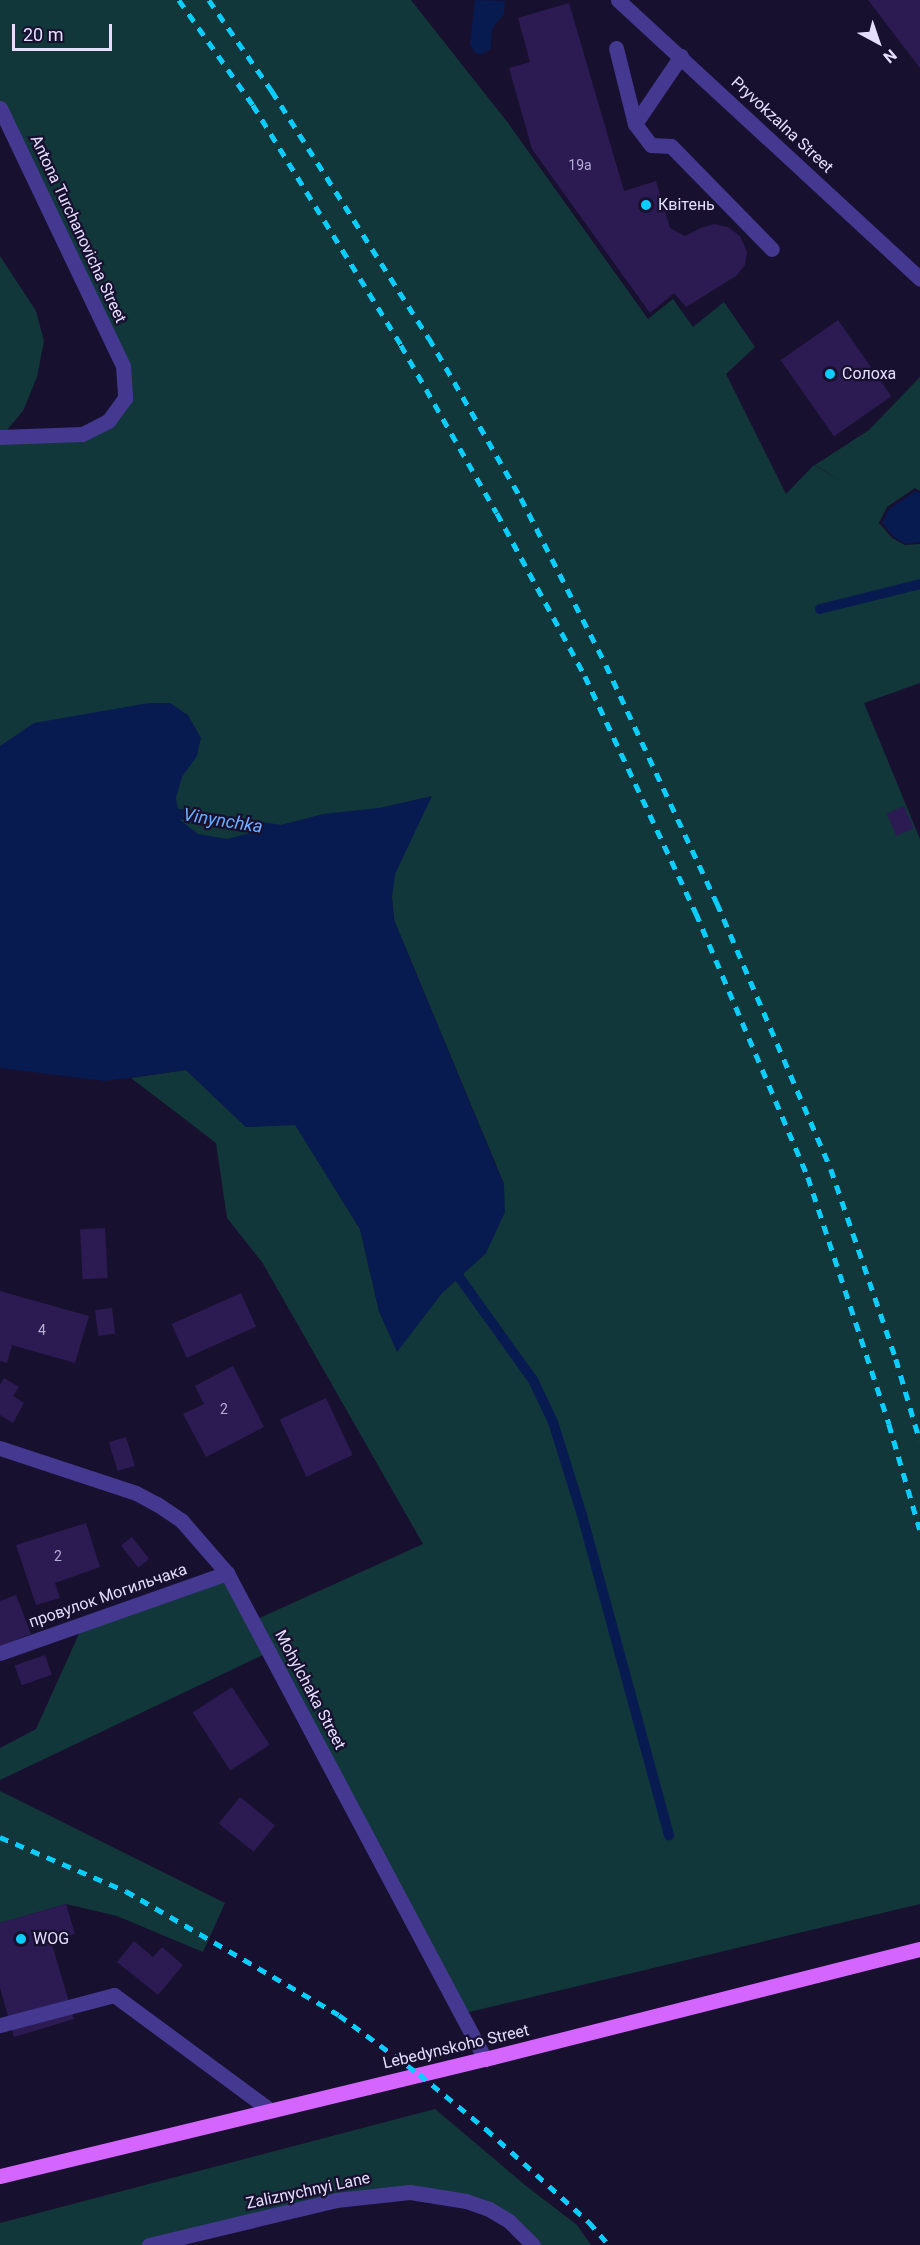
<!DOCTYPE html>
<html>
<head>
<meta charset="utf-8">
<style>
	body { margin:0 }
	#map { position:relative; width:920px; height:2245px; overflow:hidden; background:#18102f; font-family:Roboto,sans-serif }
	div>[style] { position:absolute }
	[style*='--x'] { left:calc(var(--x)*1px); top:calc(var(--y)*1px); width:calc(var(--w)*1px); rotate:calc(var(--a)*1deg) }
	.green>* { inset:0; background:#12373a }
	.water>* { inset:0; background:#071b51 }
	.stream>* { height:10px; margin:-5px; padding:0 5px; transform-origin:5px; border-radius:5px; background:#071b51 }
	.building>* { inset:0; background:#2b1b52; transform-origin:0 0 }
	.minor>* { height:15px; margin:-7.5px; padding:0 7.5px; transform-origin:7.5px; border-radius:7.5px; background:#443891 }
	.major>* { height:15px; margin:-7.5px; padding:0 7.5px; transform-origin:7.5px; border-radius:7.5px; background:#d565ff }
	.rail>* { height:4.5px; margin-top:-2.25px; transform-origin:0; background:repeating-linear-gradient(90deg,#0aceff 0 9px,transparent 0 17px) }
	.dots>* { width:16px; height:16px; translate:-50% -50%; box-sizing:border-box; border:3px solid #18102f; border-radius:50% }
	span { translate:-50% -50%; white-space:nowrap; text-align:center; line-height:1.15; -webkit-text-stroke:4.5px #18102f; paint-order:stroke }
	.number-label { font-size:14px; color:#b6add4 }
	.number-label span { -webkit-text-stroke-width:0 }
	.street-label { font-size:16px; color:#e5deff }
	.poi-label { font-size:16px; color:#e5deff }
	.left { translate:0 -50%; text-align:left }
	.water-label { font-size:18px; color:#6cadff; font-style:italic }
	.north { position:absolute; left:848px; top:12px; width:60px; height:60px; -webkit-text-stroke:4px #18102f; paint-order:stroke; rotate:140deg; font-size:16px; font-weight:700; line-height:24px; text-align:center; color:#e5deff }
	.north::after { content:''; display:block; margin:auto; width:21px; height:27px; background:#e5deff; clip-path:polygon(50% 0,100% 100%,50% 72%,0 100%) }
	.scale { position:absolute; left:12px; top:24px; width:100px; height:27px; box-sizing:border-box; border:3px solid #e5deff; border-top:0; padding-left:8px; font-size:18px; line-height:21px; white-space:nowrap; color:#e5deff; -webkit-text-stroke:4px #18102f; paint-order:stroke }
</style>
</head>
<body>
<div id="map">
	<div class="green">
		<div style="clip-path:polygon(0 0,411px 0,508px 123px,648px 319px,673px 299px,693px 327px,724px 302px,755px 347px,726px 374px,786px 494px,814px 465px,846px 484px,815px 465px,869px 430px,920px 377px,920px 491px,915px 488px,887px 507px,879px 523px,892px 538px,905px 545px,920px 544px,920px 683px,864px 703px,920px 839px,920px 1904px,461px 2014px,269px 1652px,0 1780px,0 1748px,36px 1729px,83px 1625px,227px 1573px,253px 1621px,423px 1544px,262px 1262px,227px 1218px,216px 1143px,131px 1078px,186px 1070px,246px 1127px,295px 1124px,360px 1229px,379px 1311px,397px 1351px,442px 1293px,486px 1253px,504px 1184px,394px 920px,392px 898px,0 935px,0 256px,36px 311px,44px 341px,37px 377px,23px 411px,2px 436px,82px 434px,125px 397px,123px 366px,0 108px)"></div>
		<div style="clip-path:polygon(0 1791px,225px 1903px,203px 1952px,117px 1916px,66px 1904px,0 1923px)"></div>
		<div style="clip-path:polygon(435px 2109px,525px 2185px,577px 2225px,591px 2245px,533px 2245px,509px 2221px,410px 2192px,149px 2245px,0 2245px,0 2223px)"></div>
	</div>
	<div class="water">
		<div style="clip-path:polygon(475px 0,505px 1px,504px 14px,492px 28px,491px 49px,482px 54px,475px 53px,470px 44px)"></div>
		<div style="clip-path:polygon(916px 491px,920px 493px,920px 542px,906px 544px,894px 537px,882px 523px,889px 509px)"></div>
		<div style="clip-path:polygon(149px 703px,170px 703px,188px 715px,201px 738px,197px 756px,182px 777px,176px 798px,180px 820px,198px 834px,227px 839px,323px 814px,379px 808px,432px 796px,395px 874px,392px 898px,394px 920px,504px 1185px,505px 1212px,486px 1253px,442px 1293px,397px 1352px,379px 1311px,360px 1229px,295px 1125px,246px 1127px,186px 1070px,105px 1081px,0 1068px,0 746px,34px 723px)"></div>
	</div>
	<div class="stream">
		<div style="--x:820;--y:609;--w:103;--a:-14"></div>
		<div style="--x:166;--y:812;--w:116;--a:8.9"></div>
		<div style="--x:452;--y:1267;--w:139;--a:54.4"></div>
		<div style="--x:533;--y:1380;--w:47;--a:64.5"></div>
		<div style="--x:553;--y:1422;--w:97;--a:72.7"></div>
		<div style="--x:582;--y:1515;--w:332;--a:74.8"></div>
	</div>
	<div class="building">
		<div style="clip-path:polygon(868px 0,920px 0,920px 68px)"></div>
		<div style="clip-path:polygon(569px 3px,624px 191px,656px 181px,670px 228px,685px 236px,701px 228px,714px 224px,728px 227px,740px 236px,747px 252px,745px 265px,736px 276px,686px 307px,674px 293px,650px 313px,532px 149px,509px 68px,530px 62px,518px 18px)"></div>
		<div style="left:838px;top:320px;width:93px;height:70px;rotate:55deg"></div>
		<div style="left:904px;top:806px;width:24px;height:19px;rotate:66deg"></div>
		<div style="left:105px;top:1228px;width:50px;height:25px;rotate:87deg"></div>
		<div style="clip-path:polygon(0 1291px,89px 1316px,75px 1363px,12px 1345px,7px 1363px,0 1361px)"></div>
		<div style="left:241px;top:1293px;width:37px;height:76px;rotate:66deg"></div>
		<div style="left:112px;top:1308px;width:26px;height:17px;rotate:83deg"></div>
		<div style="clip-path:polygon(233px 1366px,264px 1427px,206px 1457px,183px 1414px,204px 1404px,195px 1386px)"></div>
		<div style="clip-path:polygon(4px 1378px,19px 1387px,13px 1396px,24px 1403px,13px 1423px,0 1415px,0 1385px)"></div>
		<div style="left:326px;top:1398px;width:63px;height:51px;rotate:65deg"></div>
		<div style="left:126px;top:1437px;width:30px;height:18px;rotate:73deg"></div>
		<div style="clip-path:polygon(86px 1523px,100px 1567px,55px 1583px,60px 1598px,36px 1605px,16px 1545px)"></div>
		<div style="left:132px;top:1537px;width:28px;height:14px;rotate:52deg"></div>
		<div style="clip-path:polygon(16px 1595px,31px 1634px,0 1646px,0 1601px)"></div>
		<div style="left:45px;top:1655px;width:21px;height:32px;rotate:71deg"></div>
		<div style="left:232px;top:1687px;width:69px;height:47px;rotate:57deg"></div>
		<div style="left:240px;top:1797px;width:45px;height:34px;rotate:39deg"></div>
		<div style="clip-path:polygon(66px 1904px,75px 1934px,51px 1941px,74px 2019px,14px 2037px,0 1988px,0 1923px)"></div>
		<div style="clip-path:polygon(134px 1941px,153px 1957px,162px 1947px,183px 1965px,158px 1995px,117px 1962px)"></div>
	</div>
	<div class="minor">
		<div style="--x:618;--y:0;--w:411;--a:42.7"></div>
		<div style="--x:616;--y:48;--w:78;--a:76"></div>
		<div style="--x:681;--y:56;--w:82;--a:124.1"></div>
		<div style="--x:635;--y:124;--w:26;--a:53"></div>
		<div style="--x:651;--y:145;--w:20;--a:3"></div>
		<div style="--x:671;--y:146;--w:144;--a:45.6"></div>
		<div style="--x:0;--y:108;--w:286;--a:64.5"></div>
		<div style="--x:123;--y:366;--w:32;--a:86"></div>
		<div style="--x:125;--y:398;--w:29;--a:126"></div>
		<div style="--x:108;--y:421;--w:29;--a:153"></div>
		<div style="--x:82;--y:434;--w:82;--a:177.9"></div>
		<div style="--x:0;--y:1448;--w:143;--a:18.3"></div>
		<div style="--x:136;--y:1493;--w:24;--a:28"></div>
		<div style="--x:157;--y:1504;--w:29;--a:34"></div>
		<div style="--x:181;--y:1520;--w:70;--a:49"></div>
		<div style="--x:227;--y:1573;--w:550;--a:62.04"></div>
		<div style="--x:0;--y:1653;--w:241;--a:-19.4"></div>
		<div style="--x:0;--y:2025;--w:118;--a:-14.7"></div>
		<div style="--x:114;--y:1995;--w:194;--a:36.4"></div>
		<div style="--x:149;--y:2245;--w:192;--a:-13.5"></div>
		<div style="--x:336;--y:2200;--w:74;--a:-6.2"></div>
		<div style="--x:410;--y:2192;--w:57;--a:9.1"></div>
		<div style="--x:466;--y:2201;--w:24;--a:19"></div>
		<div style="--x:489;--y:2209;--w:23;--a:31"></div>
		<div style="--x:509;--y:2221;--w:34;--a:45"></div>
	</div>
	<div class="major">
		<div style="--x:0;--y:2176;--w:499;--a:-13.6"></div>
		<div style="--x:485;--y:2059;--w:449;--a:-14.2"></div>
	</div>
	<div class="rail">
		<div style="--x:179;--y:0;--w:128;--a:54.8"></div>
		<div style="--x:253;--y:105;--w:282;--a:58.3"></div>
		<div style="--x:401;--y:345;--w:193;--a:60.3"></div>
		<div style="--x:497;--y:513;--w:185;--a:61.6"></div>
		<div style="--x:585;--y:676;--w:262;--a:64.9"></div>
		<div style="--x:696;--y:913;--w:287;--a:67"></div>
		<div style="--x:808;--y:1177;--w:260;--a:71.8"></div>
		<div style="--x:889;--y:1424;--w:110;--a:73.7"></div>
		<div style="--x:209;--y:0;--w:111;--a:55.3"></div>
		<div style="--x:272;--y:91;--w:293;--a:57.6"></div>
		<div style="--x:429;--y:338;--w:185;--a:60.1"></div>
		<div style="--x:521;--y:498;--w:187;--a:63"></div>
		<div style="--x:606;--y:665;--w:263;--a:65"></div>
		<div style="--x:717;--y:903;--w:289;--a:66.8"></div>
		<div style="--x:831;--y:1169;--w:201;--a:71.1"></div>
		<div style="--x:896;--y:1359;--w:85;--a:73.7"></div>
		<div style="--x:0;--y:1837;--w:137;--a:23.2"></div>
		<div style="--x:126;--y:1891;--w:246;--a:30.2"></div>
		<div style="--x:339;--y:2015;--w:99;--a:36.4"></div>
		<div style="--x:419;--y:2074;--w:87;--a:39.4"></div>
		<div style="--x:486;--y:2129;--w:139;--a:42.1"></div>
		<div style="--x:589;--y:2222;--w:30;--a:49"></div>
	</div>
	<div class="dots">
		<div style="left:646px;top:205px;background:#0aceff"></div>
		<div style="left:830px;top:374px;background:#0aceff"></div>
		<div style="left:21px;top:1939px;background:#0aceff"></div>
	</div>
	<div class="number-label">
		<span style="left:580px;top:165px">19а</span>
		<span style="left:42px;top:1330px">4</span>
		<span style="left:224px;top:1409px">2</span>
		<span style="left:58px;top:1556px">2</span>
	</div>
	<div class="street-label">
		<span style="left:782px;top:125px;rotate:43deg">Pryvokzalna Street</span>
		<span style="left:78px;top:229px;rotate:65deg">Antona Turchanovicha Street</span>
		<span style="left:108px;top:1596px;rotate:-19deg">провулок Могильчака</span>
		<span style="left:310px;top:1690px;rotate:62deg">Mohylchaka Street</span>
		<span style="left:456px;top:2047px;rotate:-13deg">Lebedynskoho Street</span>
		<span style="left:308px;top:2191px;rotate:-12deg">Zaliznychnyi Lane</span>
	</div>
	<div class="poi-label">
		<span class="left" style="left:658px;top:205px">Квітень</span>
		<span class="left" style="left:842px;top:374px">Солоха</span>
		<span class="left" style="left:33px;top:1939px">WOG</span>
	</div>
	<div class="water-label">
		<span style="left:223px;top:821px;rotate:9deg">Vinynchka</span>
	</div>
	<div class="north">N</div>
	<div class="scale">20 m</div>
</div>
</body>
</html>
